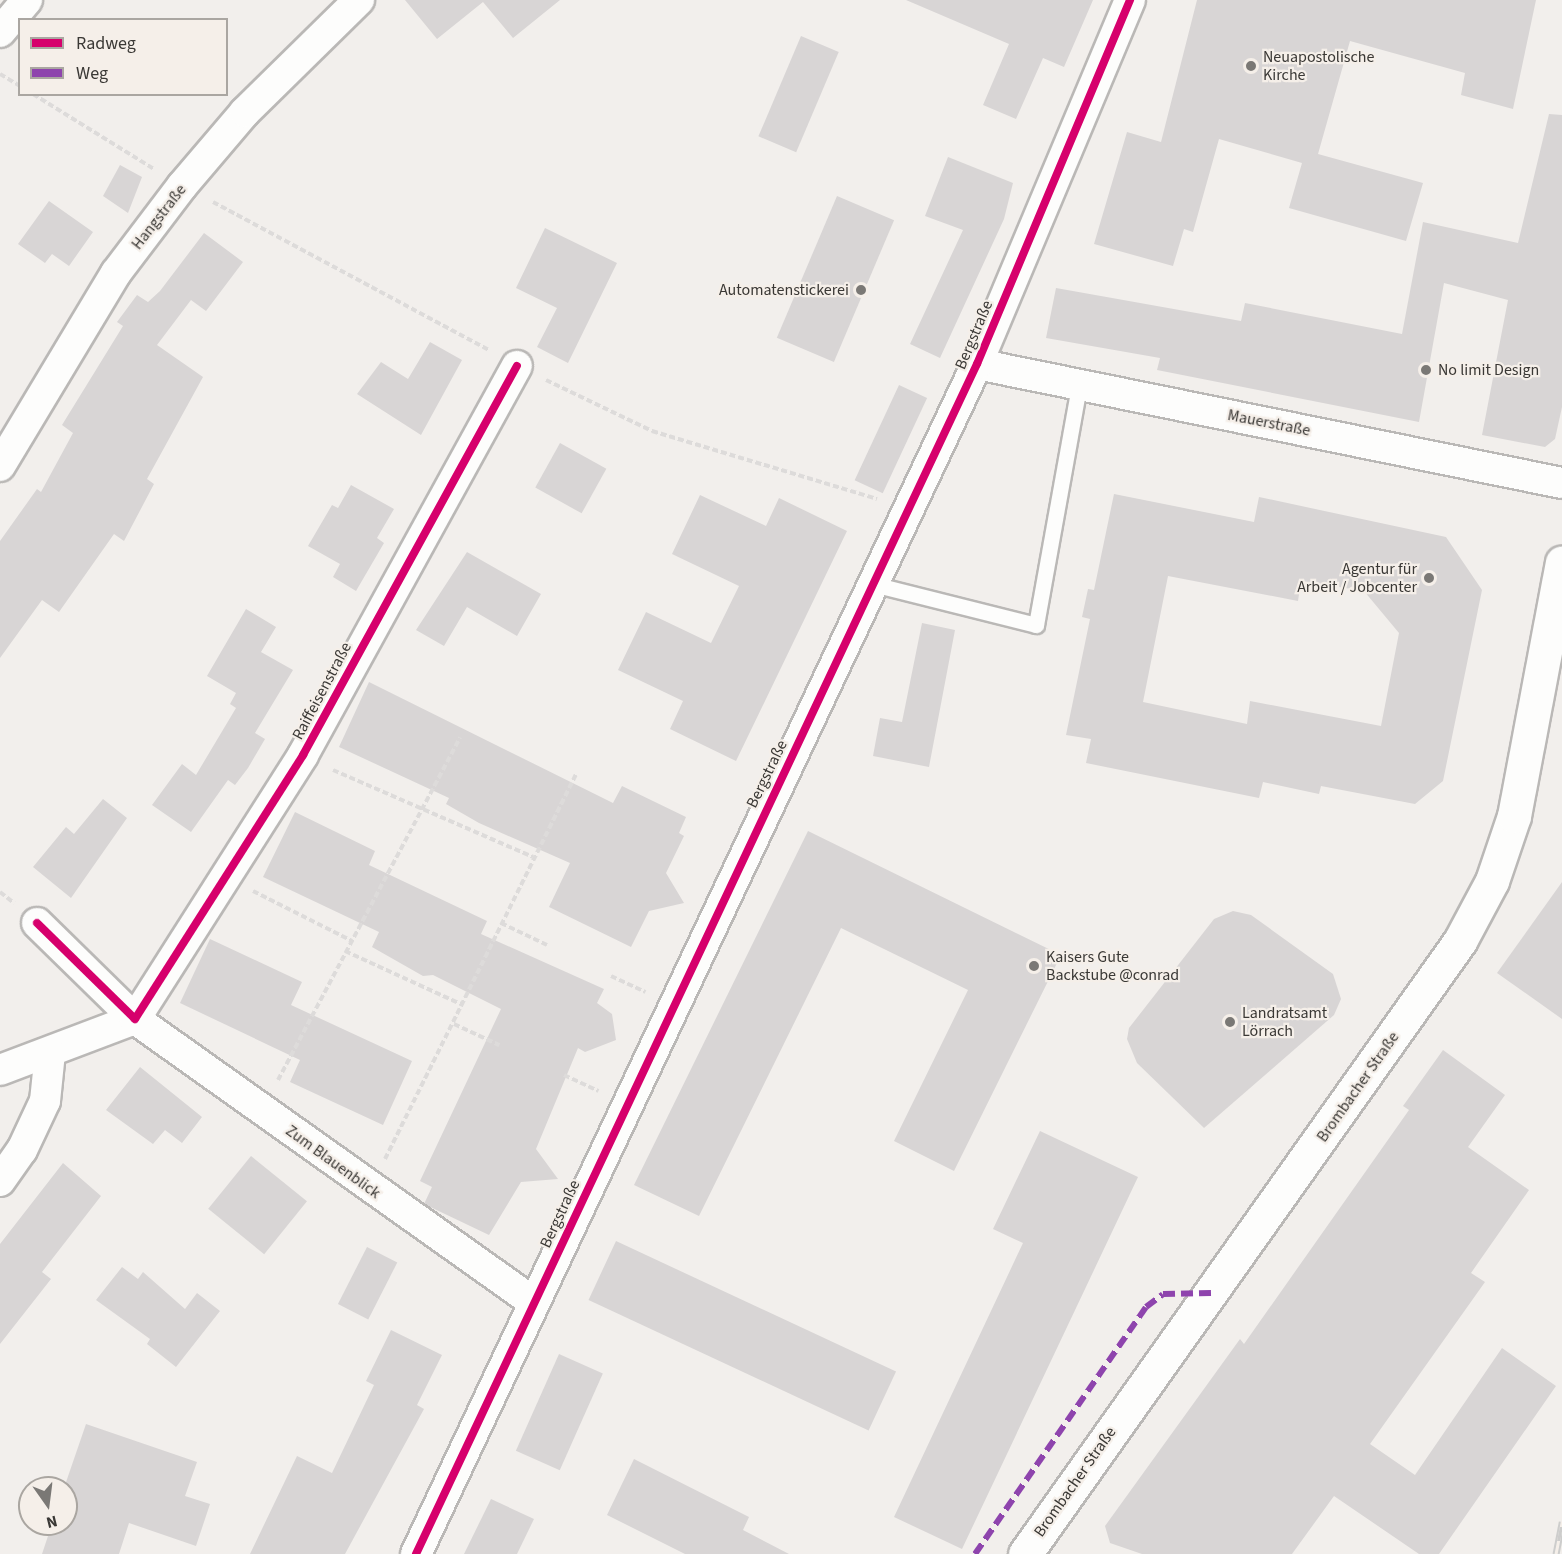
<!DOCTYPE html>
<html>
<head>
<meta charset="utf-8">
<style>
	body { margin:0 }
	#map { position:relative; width:1562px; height:1554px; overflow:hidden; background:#f2efec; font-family:"Source Sans 3",sans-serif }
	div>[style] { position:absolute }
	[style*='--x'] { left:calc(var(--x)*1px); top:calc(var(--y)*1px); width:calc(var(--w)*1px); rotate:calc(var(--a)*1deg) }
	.building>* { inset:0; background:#d8d5d5; transform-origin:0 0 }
	.path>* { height:4px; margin-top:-2px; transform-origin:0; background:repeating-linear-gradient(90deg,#dddbda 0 6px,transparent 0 9px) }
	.roads { filter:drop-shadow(2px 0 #bab8b6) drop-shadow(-2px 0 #bab8b6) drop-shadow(0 2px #bab8b6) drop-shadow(0 -2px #bab8b6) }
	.service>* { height:15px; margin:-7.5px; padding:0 7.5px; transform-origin:7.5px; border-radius:7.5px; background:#fdfdfc }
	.minor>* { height:30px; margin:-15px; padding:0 15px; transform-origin:15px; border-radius:15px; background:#fdfdfc }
	.secondary>* { height:33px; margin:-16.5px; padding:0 16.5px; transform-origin:16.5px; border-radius:16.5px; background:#fdfdfc }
	.rail>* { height:7px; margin-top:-3.5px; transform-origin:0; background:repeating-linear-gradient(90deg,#f5efe9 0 14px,#cdcdcc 0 28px); box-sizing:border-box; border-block:2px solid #cdcdcc }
	.quiet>* { height:6px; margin-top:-3px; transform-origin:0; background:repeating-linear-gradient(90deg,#8e44ad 0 12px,transparent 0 18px) }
	.cycleway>* { height:8px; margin:-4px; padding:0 4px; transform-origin:4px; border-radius:4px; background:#d6006c }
	.dots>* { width:16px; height:16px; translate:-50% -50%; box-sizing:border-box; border:3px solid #f5efe9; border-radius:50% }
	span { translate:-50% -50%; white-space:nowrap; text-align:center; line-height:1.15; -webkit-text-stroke:4.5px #f5efe9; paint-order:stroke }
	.poi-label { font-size:16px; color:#3a3835 }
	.left { translate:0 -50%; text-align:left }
	.right { translate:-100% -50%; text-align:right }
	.street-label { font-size:16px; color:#3a3835 }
	.legend { position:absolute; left:18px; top:18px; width:210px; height:78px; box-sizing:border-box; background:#f5efe9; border:2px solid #aaa6a1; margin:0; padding:8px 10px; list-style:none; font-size:18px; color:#3a3835 }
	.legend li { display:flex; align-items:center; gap:12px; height:30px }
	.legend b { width:30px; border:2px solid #aaa6a1 }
	.north { position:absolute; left:18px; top:1476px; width:60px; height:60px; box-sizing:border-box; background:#f5efe9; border:2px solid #aaa6a1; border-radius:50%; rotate:166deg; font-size:16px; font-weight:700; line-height:24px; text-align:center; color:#3a3835 }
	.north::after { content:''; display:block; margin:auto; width:21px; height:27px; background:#7a7875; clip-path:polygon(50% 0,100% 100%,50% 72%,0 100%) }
</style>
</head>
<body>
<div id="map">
	<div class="building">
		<div style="clip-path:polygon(405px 0,560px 0,513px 38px,483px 2px,437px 39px)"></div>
		<div style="clip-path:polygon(906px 0,1093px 0,1064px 67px,1043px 58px,1016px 119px,983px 105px,1009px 44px)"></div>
		<div style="clip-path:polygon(1197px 0,1536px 0,1513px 109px,1461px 95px,1465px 73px,1350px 41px,1318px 154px,1423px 183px,1406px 241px,1289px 208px,1302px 163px,1219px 139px,1193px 232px,1184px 229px,1173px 266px,1094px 244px,1127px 132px,1161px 142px)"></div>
		<div style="left:801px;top:36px;width:41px;height:109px;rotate:23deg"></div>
		<div style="clip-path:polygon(1549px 114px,1562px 115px,1562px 407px,1555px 439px,1545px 447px,1482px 435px,1508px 300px,1444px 283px,1419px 422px,1157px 370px,1160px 358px,1046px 338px,1056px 288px,1241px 321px,1245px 303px,1402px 334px,1423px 222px,1518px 243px)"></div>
		<div style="clip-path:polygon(948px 157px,1013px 183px,1004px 219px,940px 358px,910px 344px,963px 230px,925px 216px)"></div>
		<div style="clip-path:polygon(120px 165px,142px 177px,128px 213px,103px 196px)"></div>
		<div style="left:837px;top:196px;width:62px;height:154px;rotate:23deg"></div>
		<div style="clip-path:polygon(49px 201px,93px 232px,69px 266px,52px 254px,45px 263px,18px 244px)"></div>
		<div style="clip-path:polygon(545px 228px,617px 263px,568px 363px,537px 347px,557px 308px,516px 288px)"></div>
		<div style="clip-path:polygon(204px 233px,243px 262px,206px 311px,191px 300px,157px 345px,203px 377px,147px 479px,154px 484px,124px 541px,114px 534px,59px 612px,42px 600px,0 658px,0 541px,37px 489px,41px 492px,73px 433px,62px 425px,123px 326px,117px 322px,137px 295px,148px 302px,160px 291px)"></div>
		<div style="clip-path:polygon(430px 342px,462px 360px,421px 435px,357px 394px,381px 362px,408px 379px)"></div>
		<div style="left:899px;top:385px;width:31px;height:105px;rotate:25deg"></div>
		<div style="left:560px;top:443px;width:53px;height:51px;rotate:29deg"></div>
		<div style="clip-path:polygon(351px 485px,394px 509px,377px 538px,384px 543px,356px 591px,333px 577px,340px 564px,308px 546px,332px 505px,338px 508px)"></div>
		<div style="clip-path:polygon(evenodd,1114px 494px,1254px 522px,1259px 497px,1446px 537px,1482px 590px,1443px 781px,1415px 804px,1321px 786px,1319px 794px,1263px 782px,1259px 798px,1086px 763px,1091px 739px,1066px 735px,1090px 619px,1082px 617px,1088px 589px,1094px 590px,1114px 494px,1168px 576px,1298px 601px,1301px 581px,1364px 591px,1399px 633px,1381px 726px,1250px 701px,1247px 724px,1143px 702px,1168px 576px)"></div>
		<div style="clip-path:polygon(700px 495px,766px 526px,779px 498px,847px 531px,736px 761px,670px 729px,683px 701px,618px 670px,646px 612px,711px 643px,739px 586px,672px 554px)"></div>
		<div style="clip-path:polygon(467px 552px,541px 594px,517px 636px,467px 607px,444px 646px,416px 630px)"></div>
		<div style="clip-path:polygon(246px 609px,276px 627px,261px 652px,293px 670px,255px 733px,265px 739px,248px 768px,235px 785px,228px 780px,191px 832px,152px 805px,182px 764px,196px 775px,236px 708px,230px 704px,236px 693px,207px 676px)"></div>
		<div style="clip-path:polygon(922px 623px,955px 630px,929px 767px,873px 756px,880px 718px,902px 722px)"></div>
		<div style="clip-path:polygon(369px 682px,613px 803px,622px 786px,686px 817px,679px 833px,684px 836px,666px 873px,684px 903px,649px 911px,631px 947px,549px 907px,570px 863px,479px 823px,446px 804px,449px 798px,339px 747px)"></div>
		<div style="clip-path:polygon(103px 799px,127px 818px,71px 898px,33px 867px,66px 827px,74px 834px)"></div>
		<div style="clip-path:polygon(295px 812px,375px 851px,369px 865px,487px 921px,481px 934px,604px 989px,597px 1003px,612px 1014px,616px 1040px,585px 1052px,578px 1048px,536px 1149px,558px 1179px,521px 1182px,489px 1235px,424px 1204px,432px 1187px,420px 1181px,501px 1009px,433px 975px,423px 976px,372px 947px,379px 932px,263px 877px)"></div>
		<div style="clip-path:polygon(808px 831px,1061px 955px,954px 1171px,894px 1141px,968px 990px,841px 928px,699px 1216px,634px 1185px)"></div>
		<div style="clip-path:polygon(1562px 882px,1562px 1019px,1497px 973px)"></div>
		<div style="clip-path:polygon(1233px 911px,1251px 915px,1333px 974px,1341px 999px,1334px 1015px,1204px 1128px,1137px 1063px,1127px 1039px,1129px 1028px,1214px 919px)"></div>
		<div style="clip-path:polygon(210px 939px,302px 982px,291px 1005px,412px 1061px,383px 1125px,290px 1082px,300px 1060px,180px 1003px)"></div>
		<div style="clip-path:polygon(1443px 1050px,1505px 1095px,1468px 1147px,1529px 1190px,1471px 1273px,1485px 1282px,1370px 1444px,1415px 1475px,1502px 1348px,1556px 1386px,1439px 1554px,1419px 1554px,1334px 1496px,1292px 1554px,1142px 1554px,1110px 1543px,1105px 1526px,1240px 1339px,1244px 1344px,1409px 1110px,1403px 1106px)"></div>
		<div style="clip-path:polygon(140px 1067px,202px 1117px,182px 1143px,165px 1130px,153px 1144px,106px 1110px)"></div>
		<div style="clip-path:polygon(1040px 1131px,1138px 1177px,962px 1549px,894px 1517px,1023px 1243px,993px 1229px)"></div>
		<div style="left:251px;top:1156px;width:72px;height:68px;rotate:39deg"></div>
		<div style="clip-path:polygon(63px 1163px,101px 1196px,42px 1272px,51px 1279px,0 1344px,0 1244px)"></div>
		<div style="left:616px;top:1241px;width:309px;height:65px;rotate:25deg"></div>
		<div style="left:367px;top:1247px;width:34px;height:64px;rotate:27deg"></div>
		<div style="clip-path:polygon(122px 1267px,138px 1279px,143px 1272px,185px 1309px,197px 1293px,220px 1311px,176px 1367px,147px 1344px,150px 1339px,96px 1300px)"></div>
		<div style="clip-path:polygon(391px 1330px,442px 1355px,417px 1405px,424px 1409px,345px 1554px,250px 1554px,297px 1456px,332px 1473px,374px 1385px,366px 1381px)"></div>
		<div style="left:559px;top:1354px;width:48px;height:106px;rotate:24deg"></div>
		<div style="clip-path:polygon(86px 1424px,197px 1462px,185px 1496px,210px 1504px,196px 1546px,129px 1523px,119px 1554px,42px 1554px,52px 1524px,66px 1524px,64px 1488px)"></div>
		<div style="clip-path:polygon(634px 1459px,749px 1517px,743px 1530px,789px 1554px,685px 1554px,607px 1515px)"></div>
		<div style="clip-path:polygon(491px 1499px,534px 1519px,517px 1554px,464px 1554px)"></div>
	</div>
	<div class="path">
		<div style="--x:0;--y:74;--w:23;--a:31"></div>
		<div style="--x:33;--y:94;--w:142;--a:31.8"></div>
		<div style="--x:213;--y:202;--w:313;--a:28.2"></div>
		<div style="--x:546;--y:380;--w:118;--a:25.7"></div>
		<div style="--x:652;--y:431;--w:235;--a:16.8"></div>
		<div style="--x:333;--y:770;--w:218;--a:23.5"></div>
		<div style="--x:253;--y:891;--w:111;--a:26.8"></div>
		<div style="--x:0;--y:892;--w:18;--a:38"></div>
		<div style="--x:501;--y:923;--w:51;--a:25.6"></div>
		<div style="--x:345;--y:951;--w:130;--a:24.6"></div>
		<div style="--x:611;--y:976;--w:38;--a:25"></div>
		<div style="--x:454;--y:1024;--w:50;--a:25"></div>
		<div style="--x:564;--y:1075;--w:38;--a:25"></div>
		<div style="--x:278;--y:1080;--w:388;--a:-62"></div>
		<div style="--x:385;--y:1159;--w:429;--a:-63.6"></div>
	</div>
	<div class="roads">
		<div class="service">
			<div style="--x:873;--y:584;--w:168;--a:14.1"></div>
			<div style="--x:1036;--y:625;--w:244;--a:-79.8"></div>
		</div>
		<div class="minor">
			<div style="--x:0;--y:32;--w:42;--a:-49.8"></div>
			<div style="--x:977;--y:364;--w:597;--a:11.5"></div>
			<div style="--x:0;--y:466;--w:225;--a:-59"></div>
			<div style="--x:116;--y:273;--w:109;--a:-52.8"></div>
			<div style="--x:182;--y:186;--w:97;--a:-49.6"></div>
			<div style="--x:245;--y:112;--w:160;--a:-44.5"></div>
			<div style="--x:37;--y:923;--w:137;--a:44.4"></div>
			<div style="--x:135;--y:1019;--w:313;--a:-57.5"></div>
			<div style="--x:303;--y:755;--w:444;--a:-61.2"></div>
			<div style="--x:0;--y:1070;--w:144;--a:-20.7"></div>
			<div style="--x:135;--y:1019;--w:488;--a:35.4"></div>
			<div style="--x:0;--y:1181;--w:38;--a:-55"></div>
			<div style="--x:22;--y:1150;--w:54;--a:-64.9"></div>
			<div style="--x:45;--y:1101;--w:48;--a:-84.1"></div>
			<div style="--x:416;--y:1554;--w:1316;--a:-64.76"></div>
			<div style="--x:977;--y:364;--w:395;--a:-67.2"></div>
		</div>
		<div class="secondary">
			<div style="--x:1025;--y:1554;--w:752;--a:-54.64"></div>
			<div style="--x:1460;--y:941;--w:68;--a:-61.9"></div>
			<div style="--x:1492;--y:881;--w:69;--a:-71.3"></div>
			<div style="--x:1514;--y:816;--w:258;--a:-79.3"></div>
		</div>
	</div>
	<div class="rail">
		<div style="--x:1556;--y:1554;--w:33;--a:-79"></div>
	</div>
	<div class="quiet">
		<div style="--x:975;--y:1554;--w:300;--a:-55.3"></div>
		<div style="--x:1146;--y:1307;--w:21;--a:-37"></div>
		<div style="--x:1163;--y:1294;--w:48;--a:-1.2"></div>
	</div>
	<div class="cycleway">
		<div style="--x:37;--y:923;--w:137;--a:44.4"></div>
		<div style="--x:135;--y:1019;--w:313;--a:-57.5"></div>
		<div style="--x:303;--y:755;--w:444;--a:-61.2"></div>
		<div style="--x:416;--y:1554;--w:1316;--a:-64.76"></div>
		<div style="--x:977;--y:364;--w:395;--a:-67.2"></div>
	</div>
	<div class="dots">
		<div style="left:1251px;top:66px;background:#7a7875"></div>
		<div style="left:861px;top:290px;background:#7a7875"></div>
		<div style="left:1426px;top:370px;background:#7a7875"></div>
		<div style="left:1429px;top:578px;background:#7a7875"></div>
		<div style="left:1034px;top:966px;background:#7a7875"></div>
		<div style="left:1230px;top:1022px;background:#7a7875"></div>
	</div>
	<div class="poi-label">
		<span class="left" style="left:1263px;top:66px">Neuapostolische<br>Kirche</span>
		<span class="right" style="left:849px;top:290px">Automatenstickerei</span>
		<span class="left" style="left:1438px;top:370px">No limit Design</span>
		<span class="right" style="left:1417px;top:578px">Agentur für<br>Arbeit / Jobcenter</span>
		<span class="left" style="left:1046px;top:966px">Kaisers Gute<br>Backstube @conrad</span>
		<span class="left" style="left:1242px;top:1022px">Landratsamt<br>Lörrach</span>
	</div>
	<div class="street-label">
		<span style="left:159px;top:217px;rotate:-52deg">Hangstraße</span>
		<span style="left:974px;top:335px;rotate:-67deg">Bergstraße</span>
		<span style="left:1269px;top:423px;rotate:11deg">Mauerstraße</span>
		<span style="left:322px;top:691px;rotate:-62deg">Raiffeisenstraße</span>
		<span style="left:767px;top:774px;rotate:-64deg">Bergstraße</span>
		<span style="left:1358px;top:1087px;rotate:-55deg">Brombacher Straße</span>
		<span style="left:333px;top:1162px;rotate:36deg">Zum Blauenblick</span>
		<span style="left:560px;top:1214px;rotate:-65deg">Bergstraße</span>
		<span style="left:1075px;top:1482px;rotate:-55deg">Brombacher Straße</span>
	</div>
	<ul class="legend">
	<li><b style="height:8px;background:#d6006c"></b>Radweg</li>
	<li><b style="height:8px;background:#8e44ad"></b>Weg</li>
	</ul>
	<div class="north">N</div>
</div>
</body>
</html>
